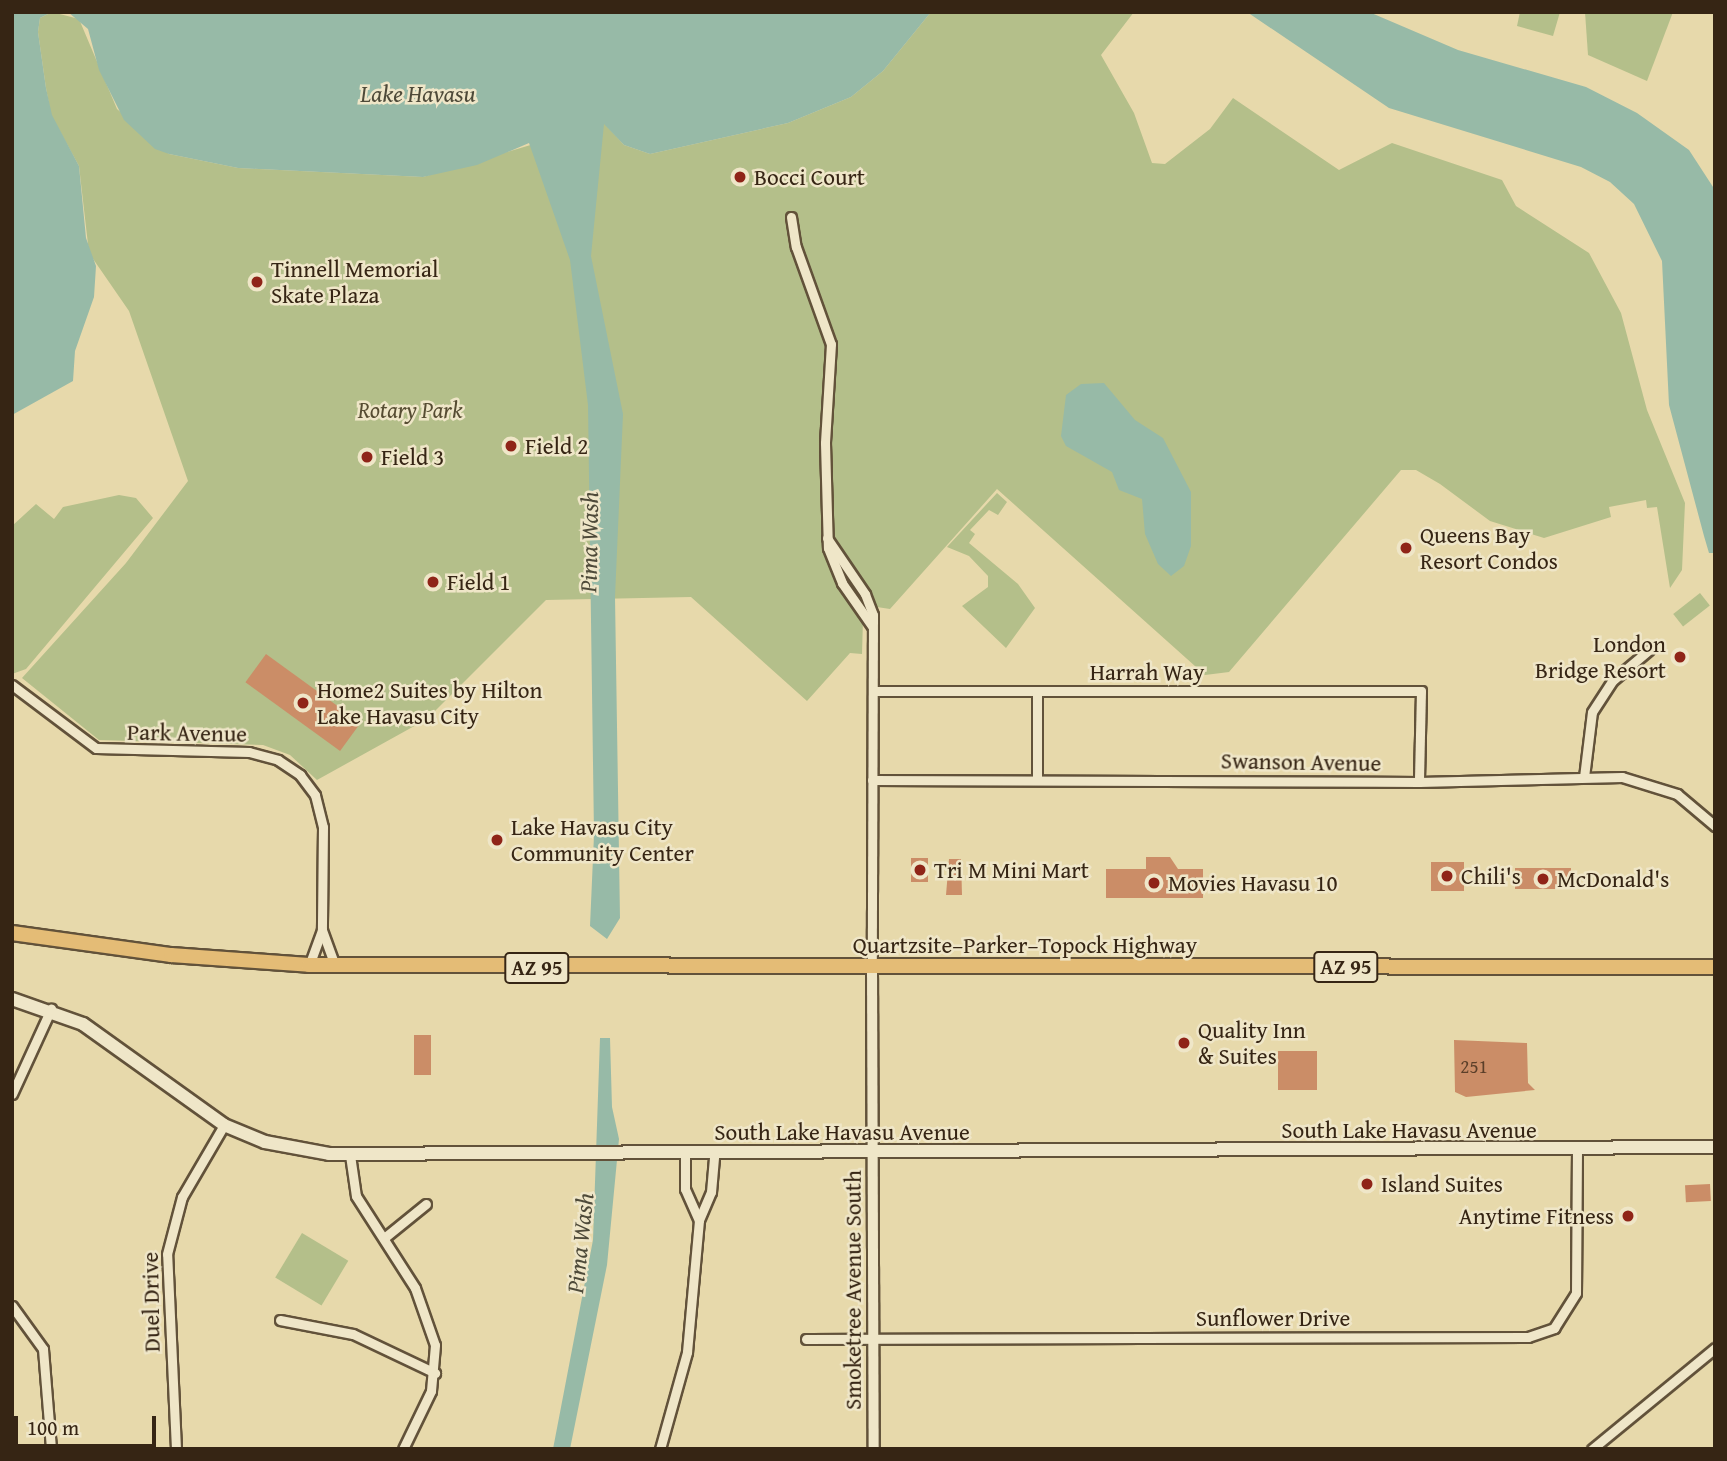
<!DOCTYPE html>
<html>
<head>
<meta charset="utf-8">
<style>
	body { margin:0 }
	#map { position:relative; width:1727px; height:1461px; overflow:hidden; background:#e7d9ab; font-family:"Gentium Book Plus",serif }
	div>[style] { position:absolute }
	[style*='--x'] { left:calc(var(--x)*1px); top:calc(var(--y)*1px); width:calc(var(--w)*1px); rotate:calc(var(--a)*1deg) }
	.green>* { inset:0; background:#b4bf8a; transform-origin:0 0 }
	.water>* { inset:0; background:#97baa7 }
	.building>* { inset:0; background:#cb8d67; transform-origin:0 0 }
	.roads { filter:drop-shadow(2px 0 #62523a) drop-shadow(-2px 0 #62523a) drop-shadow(0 2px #62523a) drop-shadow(0 -2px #62523a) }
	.minor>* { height:9px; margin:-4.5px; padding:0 4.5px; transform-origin:4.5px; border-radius:4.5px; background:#efe6c8 }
	.tertiary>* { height:10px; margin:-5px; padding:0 5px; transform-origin:5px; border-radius:5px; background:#efe6c8 }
	.secondary>* { height:12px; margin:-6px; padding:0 6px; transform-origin:6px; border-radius:6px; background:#efe6c8 }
	.trunk>* { height:14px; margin:-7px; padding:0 7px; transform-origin:7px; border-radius:7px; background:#e4bc76 }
	.dots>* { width:19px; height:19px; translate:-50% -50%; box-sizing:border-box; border:4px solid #efe6c8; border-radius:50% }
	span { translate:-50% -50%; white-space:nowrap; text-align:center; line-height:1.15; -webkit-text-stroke:5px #efe6c8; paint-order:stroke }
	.number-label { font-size:19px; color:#5b3f29 }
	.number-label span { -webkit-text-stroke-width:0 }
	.shield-label span { padding:2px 5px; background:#efe6c8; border:2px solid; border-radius:5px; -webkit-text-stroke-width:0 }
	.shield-label { font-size:21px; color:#362514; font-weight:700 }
	.poi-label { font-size:23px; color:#362514 }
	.left { translate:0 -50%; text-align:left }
	.right { translate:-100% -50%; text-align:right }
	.park-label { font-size:23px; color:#564c32; font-style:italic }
	.street-label { font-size:23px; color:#362514 }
	.water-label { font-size:24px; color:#4e4a39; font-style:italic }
	.frame { position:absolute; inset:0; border:14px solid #362514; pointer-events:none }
	.scale { position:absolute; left:14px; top:1416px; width:142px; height:32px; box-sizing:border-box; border:4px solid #362514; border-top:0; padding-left:9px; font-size:21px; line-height:24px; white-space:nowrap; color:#362514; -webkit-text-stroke:5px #efe6c8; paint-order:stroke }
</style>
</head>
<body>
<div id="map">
	<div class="green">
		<div style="clip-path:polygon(52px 12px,79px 19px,117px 109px,169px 154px,238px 168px,423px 177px,604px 123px,624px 145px,650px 154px,788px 123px,851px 97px,883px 71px,931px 12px,1134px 12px,1101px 55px,1134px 113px,1152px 163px,1165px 164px,1210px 129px,1233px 98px,1339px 170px,1392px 143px,1502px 180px,1516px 206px,1589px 253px,1621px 313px,1647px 410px,1685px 503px,1682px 570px,1670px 588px,1657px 507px,1647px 508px,1646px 500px,1609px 507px,1611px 517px,1544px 538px,1490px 521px,1440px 484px,1416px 470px,1401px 470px,1229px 672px,1205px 675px,997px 489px,890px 609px,877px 607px,831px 531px,828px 443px,835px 344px,801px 253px,827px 344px,821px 443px,825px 549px,839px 584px,863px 619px,862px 654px,850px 653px,807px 701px,691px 597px,546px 600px,427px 719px,317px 780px,290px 755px,263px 745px,99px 740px,22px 678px,126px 563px,188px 481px,129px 311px,89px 253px,79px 166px,51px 115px,46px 88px,38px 32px,40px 18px)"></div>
		<div style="clip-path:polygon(1520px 12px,1560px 12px,1553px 36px,1517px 26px)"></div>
		<div style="clip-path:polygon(1585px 12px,1673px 12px,1647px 81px,1588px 55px)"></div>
		<div style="clip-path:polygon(997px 493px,1007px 502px,998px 515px,989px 510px,970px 530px,975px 534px,969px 543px,1018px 584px,1035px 608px,1006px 648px,962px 606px,988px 587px,988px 576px,969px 556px,947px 547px)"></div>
		<div style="clip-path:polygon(119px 495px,136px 498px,153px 518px,26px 669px,12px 674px,12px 526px,36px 504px,54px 519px,63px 507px)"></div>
		<div style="left:1700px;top:593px;width:16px;height:34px;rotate:52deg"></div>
		<div style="left:302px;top:1233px;width:54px;height:52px;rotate:31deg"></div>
	</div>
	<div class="water">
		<div style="clip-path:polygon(12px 12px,52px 12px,40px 18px,38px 32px,46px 88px,52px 115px,79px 166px,86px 238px,96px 266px,94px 297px,75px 351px,73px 381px,12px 415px)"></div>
		<div style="clip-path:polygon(68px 12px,931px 12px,883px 71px,851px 97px,788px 123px,650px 154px,624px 145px,604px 124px,591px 256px,623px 414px,615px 597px,620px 918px,607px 939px,590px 926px,594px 835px,588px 405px,570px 260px,529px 143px,477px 165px,423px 177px,238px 168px,169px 154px,155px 149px,124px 120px,99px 70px,88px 29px)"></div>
		<div style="clip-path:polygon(1247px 12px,1369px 12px,1458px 50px,1586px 87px,1637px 113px,1689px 150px,1715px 190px,1715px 553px,1709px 553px,1704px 536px,1669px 405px,1662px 261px,1634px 204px,1610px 182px,1581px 167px,1389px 108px)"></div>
		<div style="clip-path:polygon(1104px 383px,1135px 420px,1163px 438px,1191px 492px,1191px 546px,1184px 566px,1171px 576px,1158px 564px,1145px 534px,1142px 499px,1119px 490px,1112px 472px,1066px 446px,1061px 436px,1066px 395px,1081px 384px)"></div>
		<div style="clip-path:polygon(600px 1038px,610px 1038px,612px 1107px,619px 1139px,607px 1265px,570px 1449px,553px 1449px,593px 1240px)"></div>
	</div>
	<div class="building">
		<div style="left:266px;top:654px;width:117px;height:35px;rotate:36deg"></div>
		<div style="clip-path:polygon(1146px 857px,1170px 857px,1178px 869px,1203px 869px,1203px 898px,1106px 898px,1106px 869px,1146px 869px)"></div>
		<div style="left:911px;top:858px;width:17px;height:24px"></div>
		<div style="clip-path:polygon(949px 859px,961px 859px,962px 895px,946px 895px)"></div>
		<div style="left:1431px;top:862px;width:33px;height:29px"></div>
		<div style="left:1571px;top:868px;width:21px;height:56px;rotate:90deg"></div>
		<div style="left:414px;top:1035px;width:17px;height:40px"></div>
		<div style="clip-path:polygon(1454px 1040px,1527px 1043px,1528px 1083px,1535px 1090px,1466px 1097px,1455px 1092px)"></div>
		<div style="left:1278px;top:1051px;width:39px;height:39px"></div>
		<div style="left:1710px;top:1184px;width:17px;height:25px;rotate:87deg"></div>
	</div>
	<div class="roads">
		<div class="minor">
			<div style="--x:791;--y:217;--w:30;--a:81"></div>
			<div style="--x:796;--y:247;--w:103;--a:70.2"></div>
			<div style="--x:831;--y:344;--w:99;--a:93.5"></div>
			<div style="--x:825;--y:443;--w:105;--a:88.4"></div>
			<div style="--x:828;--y:548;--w:38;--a:68"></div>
			<div style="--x:842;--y:583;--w:52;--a:55.1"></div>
			<div style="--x:827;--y:538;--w:68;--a:55.8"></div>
			<div style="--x:865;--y:594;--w:22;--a:69"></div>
			<div style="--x:873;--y:615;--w:353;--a:90.2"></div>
			<div style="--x:12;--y:685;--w:105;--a:36.9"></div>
			<div style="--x:96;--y:748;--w:153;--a:1.5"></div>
			<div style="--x:249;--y:752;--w:30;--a:15"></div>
			<div style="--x:278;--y:760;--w:27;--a:34"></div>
			<div style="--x:300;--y:775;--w:25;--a:53"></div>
			<div style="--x:315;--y:795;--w:33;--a:76"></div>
			<div style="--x:323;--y:827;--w:103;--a:90.6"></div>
			<div style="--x:322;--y:930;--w:37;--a:110"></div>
			<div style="--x:874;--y:691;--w:547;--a:0"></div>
			<div style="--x:1421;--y:691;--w:91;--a:91.3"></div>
			<div style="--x:1037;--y:691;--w:88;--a:90"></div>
			<div style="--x:1584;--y:777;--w:65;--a:-83"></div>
			<div style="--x:1592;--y:712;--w:37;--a:-57"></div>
			<div style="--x:1612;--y:681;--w:48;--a:-40"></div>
			<div style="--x:872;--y:780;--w:547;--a:0.21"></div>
			<div style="--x:1419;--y:782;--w:203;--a:-1.4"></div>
			<div style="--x:1622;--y:777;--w:58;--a:17.2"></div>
			<div style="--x:1677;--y:794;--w:50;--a:40.1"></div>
			<div style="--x:322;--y:930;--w:38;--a:70"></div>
			<div style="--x:12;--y:1094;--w:94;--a:-65.4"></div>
			<div style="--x:685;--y:1154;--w:35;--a:90"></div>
			<div style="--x:685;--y:1189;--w:34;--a:66"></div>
			<div style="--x:350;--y:1155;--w:41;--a:81.7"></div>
			<div style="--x:356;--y:1196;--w:109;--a:57.3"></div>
			<div style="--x:415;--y:1288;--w:60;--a:70.7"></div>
			<div style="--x:435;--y:1345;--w:46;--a:95"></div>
			<div style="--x:431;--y:1391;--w:64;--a:115.8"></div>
			<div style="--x:384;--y:1238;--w:54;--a:-39"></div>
			<div style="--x:12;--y:1306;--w:53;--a:54.2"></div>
			<div style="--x:43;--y:1349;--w:100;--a:85.4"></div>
			<div style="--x:280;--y:1320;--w:74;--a:10.9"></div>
			<div style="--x:353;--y:1334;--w:91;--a:25.4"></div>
			<div style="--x:806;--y:1339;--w:722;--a:-0.16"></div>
			<div style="--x:1528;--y:1337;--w:28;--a:-19"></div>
			<div style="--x:1554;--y:1328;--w:41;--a:-57.8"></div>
			<div style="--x:1576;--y:1293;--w:143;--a:-89.6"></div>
			<div style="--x:176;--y:1449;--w:195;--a:-92.6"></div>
			<div style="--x:167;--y:1254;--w:59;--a:-75.3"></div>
			<div style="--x:182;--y:1197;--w:83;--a:-59.7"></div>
			<div style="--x:660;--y:1449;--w:101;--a:-74.4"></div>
			<div style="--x:687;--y:1352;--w:133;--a:-84.8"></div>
			<div style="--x:699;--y:1220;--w:30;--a:-67"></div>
			<div style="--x:711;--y:1192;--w:38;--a:-85"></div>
			<div style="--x:1592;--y:1449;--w:159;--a:-39.4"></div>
		</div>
		<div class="tertiary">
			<div style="--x:872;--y:968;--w:481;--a:89.8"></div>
		</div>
		<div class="secondary">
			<div style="--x:12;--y:999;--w:75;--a:19.4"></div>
			<div style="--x:83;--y:1024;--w:173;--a:35.6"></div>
			<div style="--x:224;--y:1125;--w:44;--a:22.5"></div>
			<div style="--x:265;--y:1142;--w:65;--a:10.6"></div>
			<div style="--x:329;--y:1154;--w:1386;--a:-0.29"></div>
		</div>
		<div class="trunk">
			<div style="--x:12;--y:933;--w:161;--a:7.9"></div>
			<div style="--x:171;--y:955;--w:138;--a:4.1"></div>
			<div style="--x:309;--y:965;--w:1406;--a:0.08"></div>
		</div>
	</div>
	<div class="dots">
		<div style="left:740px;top:177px;background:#8f2418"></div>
		<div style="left:257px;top:282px;background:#8f2418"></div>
		<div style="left:511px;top:446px;background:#8f2418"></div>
		<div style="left:367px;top:457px;background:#8f2418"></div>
		<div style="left:1406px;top:548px;background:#8f2418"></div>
		<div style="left:433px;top:582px;background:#8f2418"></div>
		<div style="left:1680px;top:657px;background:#8f2418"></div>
		<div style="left:303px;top:703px;background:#8f2418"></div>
		<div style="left:497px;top:840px;background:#8f2418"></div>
		<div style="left:920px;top:870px;background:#8f2418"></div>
		<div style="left:1447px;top:876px;background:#8f2418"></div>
		<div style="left:1543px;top:879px;background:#8f2418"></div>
		<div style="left:1154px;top:883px;background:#8f2418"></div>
		<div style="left:1184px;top:1043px;background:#8f2418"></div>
		<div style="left:1367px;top:1184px;background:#8f2418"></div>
		<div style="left:1628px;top:1216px;background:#8f2418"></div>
	</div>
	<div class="number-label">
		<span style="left:1474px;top:1067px">251</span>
	</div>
	<div class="shield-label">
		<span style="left:1346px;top:967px">AZ 95</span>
		<span style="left:537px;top:968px">AZ 95</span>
	</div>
	<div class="poi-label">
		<span class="left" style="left:754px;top:177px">Bocci Court</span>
		<span class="left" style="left:271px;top:282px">Tinnell Memorial<br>Skate Plaza</span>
		<span class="left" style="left:525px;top:446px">Field 2</span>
		<span class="left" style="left:381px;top:457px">Field 3</span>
		<span class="left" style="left:1420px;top:548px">Queens Bay<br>Resort Condos</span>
		<span class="left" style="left:447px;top:582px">Field 1</span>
		<span class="right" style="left:1666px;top:657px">London<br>Bridge Resort</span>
		<span class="left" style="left:317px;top:703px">Home2 Suites by Hilton<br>Lake Havasu City</span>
		<span class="left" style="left:511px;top:840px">Lake Havasu City<br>Community Center</span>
		<span class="left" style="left:934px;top:870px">Tri M Mini Mart</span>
		<span class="left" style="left:1461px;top:876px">Chili's</span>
		<span class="left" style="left:1557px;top:879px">McDonald's</span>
		<span class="left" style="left:1168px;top:883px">Movies Havasu 10</span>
		<span class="left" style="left:1198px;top:1043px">Quality Inn<br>&amp; Suites</span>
		<span class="left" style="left:1381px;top:1184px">Island Suites</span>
		<span class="right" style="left:1614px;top:1216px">Anytime Fitness</span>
	</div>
	<div class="park-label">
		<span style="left:410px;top:410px">Rotary Park</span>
	</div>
	<div class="street-label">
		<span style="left:1147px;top:672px">Harrah Way</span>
		<span style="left:187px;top:733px;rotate:1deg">Park Avenue</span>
		<span style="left:1301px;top:762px;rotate:1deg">Swanson Avenue</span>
		<span style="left:1025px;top:945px">Quartzsite–Parker–Topock Highway</span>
		<span style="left:1409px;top:1130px">South Lake Havasu Avenue</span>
		<span style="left:842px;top:1132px">South Lake Havasu Avenue</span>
		<span style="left:853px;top:1290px;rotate:-90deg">Smoketree Avenue South</span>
		<span style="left:151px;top:1302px;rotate:-91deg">Duel Drive</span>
		<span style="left:1273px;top:1318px">Sunflower Drive</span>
	</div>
	<div class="water-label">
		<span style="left:418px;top:94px">Lake Havasu</span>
		<span style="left:589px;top:542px;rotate:-89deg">Pima Wash</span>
		<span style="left:580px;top:1243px;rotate:-84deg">Pima Wash</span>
	</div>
	<div class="frame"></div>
	<div class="scale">100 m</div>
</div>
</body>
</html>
